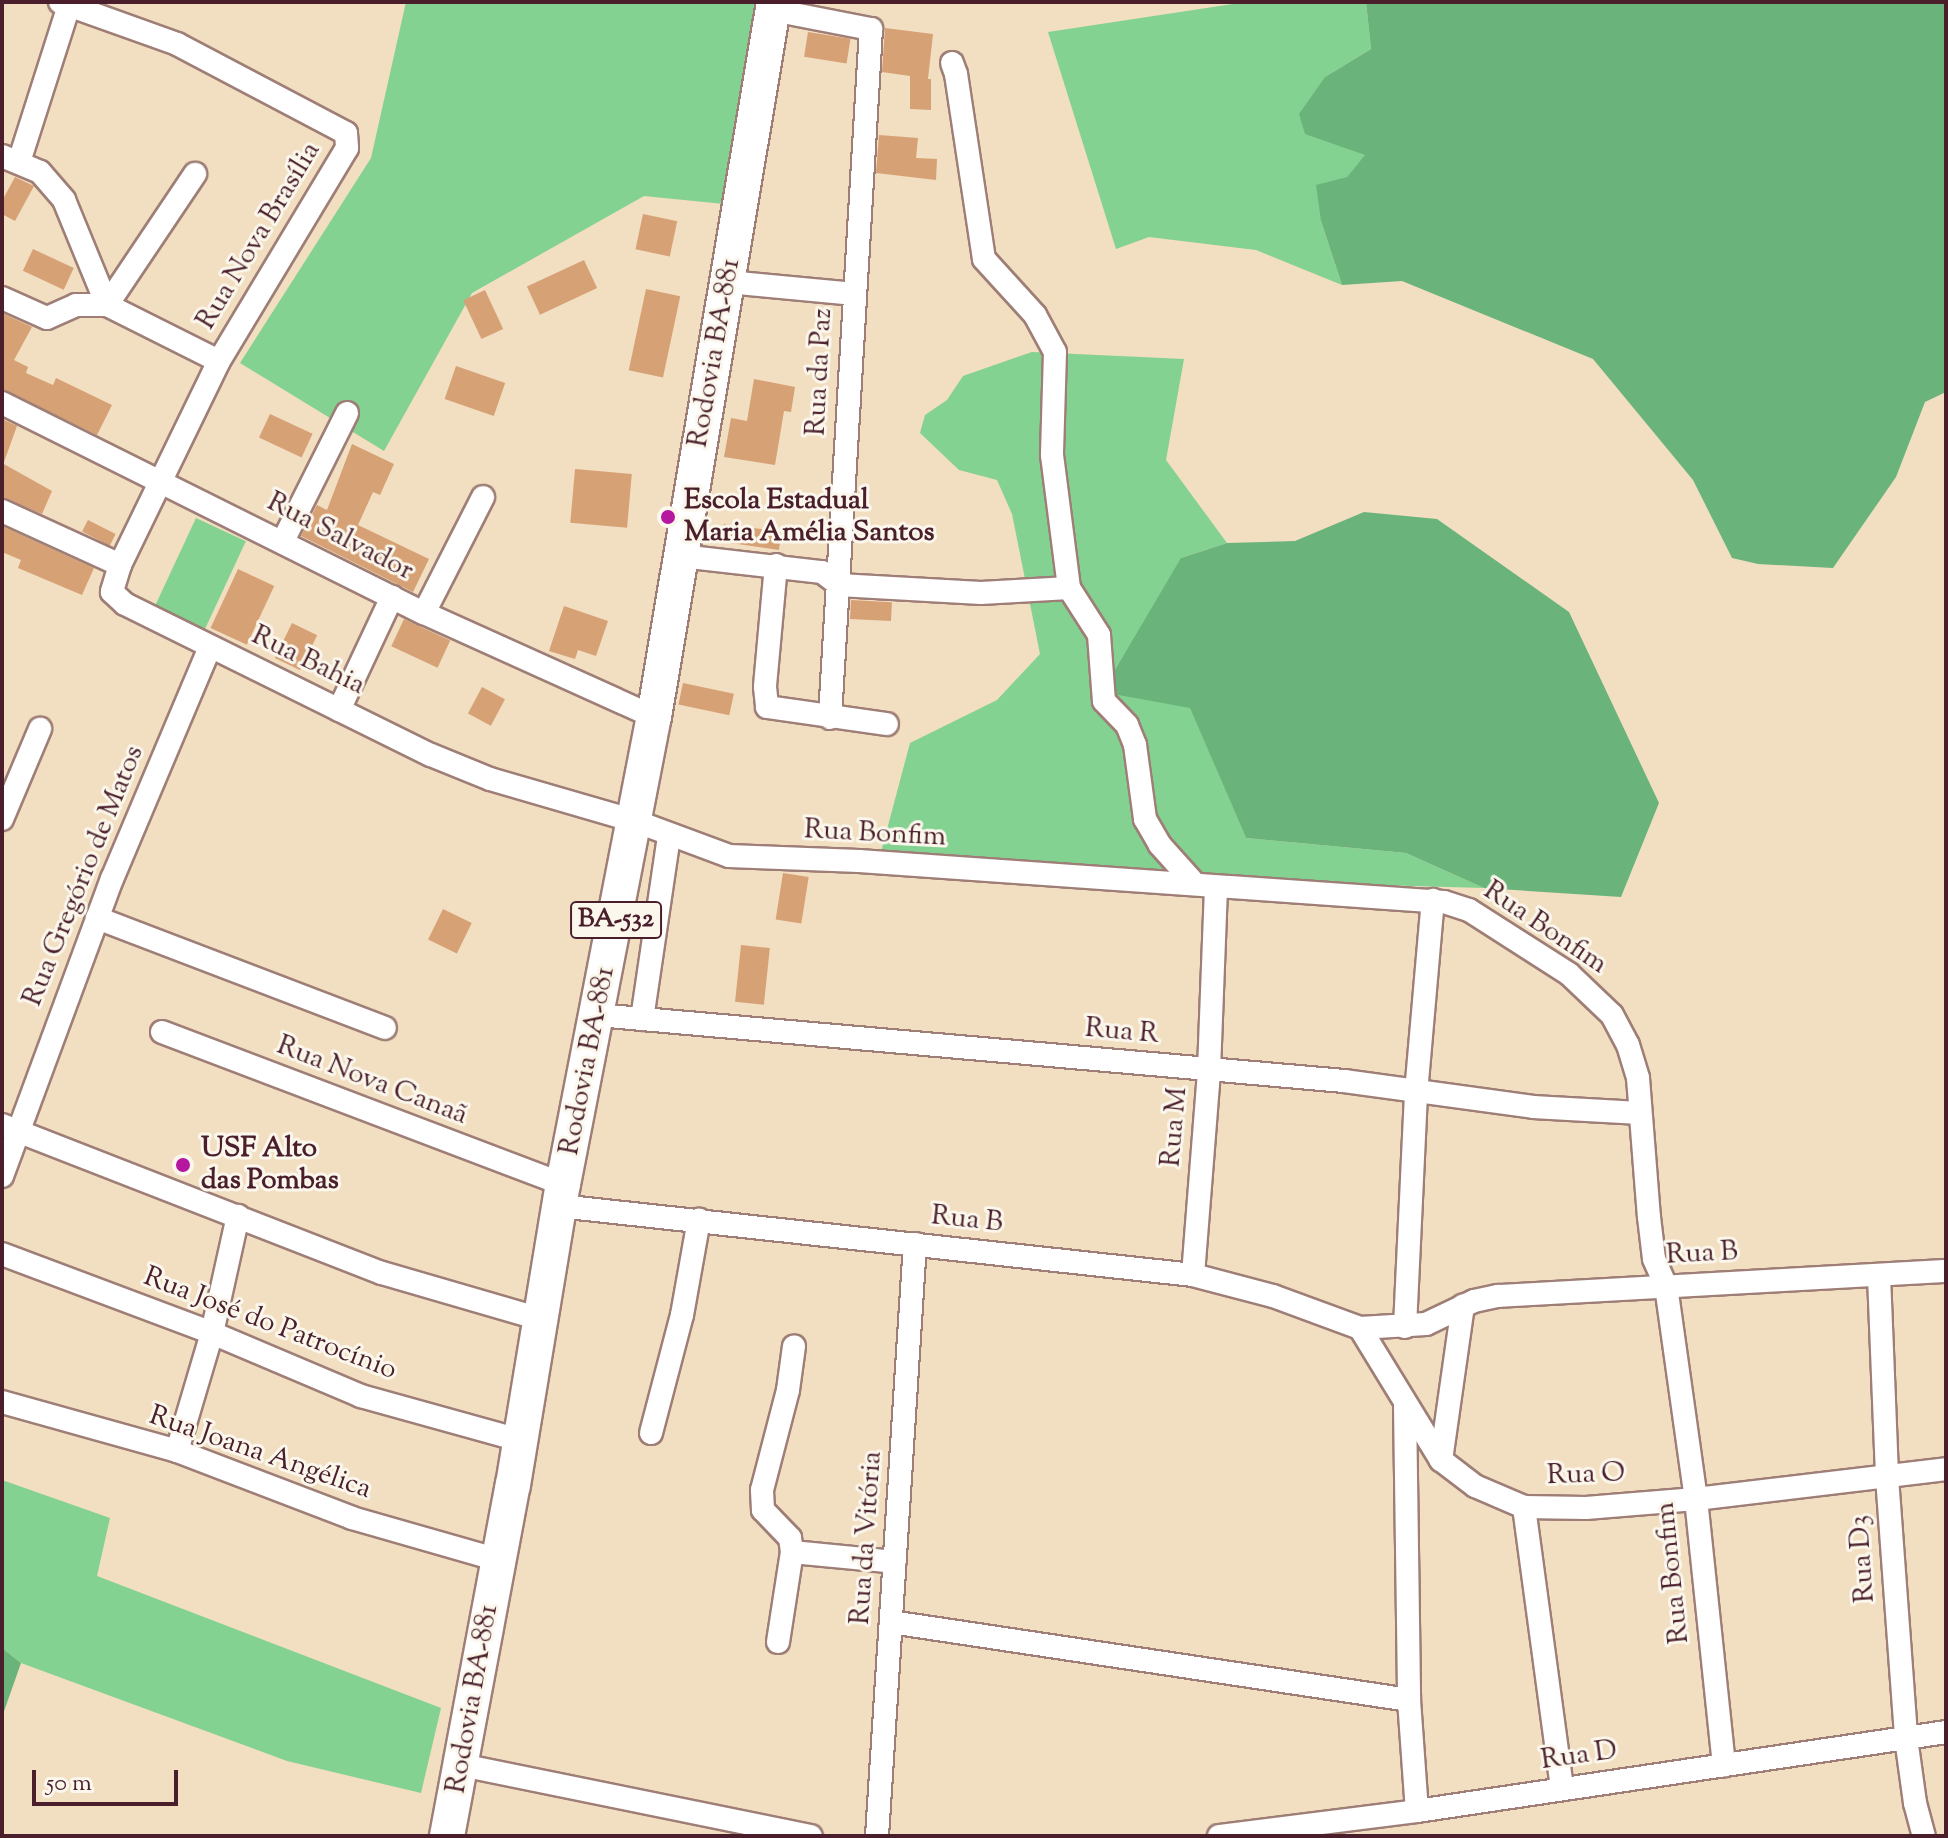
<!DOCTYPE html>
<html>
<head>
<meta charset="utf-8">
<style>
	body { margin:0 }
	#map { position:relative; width:1948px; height:1838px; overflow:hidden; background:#f2dec1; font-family:"Sorts Mill Goudy",serif }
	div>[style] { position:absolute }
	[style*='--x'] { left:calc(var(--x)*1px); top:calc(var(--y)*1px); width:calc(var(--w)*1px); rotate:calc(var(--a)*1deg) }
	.green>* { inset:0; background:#83d291; transform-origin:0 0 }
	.forest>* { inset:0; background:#6ab47b }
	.building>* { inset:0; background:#d7a176; transform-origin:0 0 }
	.roads { filter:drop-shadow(2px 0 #9e7e76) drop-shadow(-2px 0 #9e7e76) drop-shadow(0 2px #9e7e76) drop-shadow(0 -2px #9e7e76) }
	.minor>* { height:22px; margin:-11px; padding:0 11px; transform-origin:11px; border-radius:11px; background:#fff }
	.primary>* { height:34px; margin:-17px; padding:0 17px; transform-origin:17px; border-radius:17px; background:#fff }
	.dots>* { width:22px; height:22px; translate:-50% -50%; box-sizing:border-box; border:4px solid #fbf7ec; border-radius:50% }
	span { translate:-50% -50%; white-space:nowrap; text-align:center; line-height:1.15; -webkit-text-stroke:6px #fbf7ec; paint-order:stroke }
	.shield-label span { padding:2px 6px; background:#fbf7ec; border:2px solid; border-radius:6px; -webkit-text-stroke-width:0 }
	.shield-label { font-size:26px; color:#4a1f2b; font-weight:700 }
	.street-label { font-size:28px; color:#4a1f2b }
	.poi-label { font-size:28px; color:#4a1f2b; font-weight:700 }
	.left { translate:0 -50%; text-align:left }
	.frame { position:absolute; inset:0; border:4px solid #4a1f2b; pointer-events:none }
	.scale { position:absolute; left:32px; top:1770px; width:146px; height:36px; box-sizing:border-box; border:4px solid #4a1f2b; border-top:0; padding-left:10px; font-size:24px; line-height:28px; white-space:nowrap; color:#4a1f2b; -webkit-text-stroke:6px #fbf7ec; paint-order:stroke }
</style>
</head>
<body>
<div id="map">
	<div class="green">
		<div style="clip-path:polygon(406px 2px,760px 2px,724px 204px,644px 196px,472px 293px,384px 451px,240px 363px,371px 158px)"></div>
		<div style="clip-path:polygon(1246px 2px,1366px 2px,1371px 49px,1325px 77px,1340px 145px,1366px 155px,1347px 177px,1321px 221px,1342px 285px,1256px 250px,1149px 237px,1116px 249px,1048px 32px)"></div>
		<div style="clip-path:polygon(1032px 352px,1184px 359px,1166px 460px,1227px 543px,1181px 558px,1190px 707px,1246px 838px,1406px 853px,1484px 888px,1236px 881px,881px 852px,910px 743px,997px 700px,1040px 654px,1012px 514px,997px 480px,959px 470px,920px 433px,925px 415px,947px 400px,963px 376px)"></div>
		<div style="left:196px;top:518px;width:55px;height:97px;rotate:25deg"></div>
		<div style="clip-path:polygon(2px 1480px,110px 1518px,97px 1576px,441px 1708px,421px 1793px,287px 1761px,21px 1663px,2px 1648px)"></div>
	</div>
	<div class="forest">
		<div style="clip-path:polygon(1366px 2px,1946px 2px,1946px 392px,1925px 402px,1896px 477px,1833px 568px,1758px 564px,1732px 558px,1693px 480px,1593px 359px,1402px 281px,1342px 285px,1321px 221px,1316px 185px,1347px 177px,1365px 155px,1305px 134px,1299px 114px,1325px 77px,1371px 49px)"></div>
		<div style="clip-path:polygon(1364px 512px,1437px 519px,1569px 612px,1659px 803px,1621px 897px,1484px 888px,1406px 853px,1246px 838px,1190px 708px,1102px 692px,1181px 558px,1227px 543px,1295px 541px)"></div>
		<div style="clip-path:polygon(2px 1648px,21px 1663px,2px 1717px)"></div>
	</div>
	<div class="building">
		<div style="clip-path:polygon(885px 28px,933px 34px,928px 79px,931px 79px,931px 110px,910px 109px,910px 76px,882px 72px)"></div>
		<div style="left:808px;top:32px;width:43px;height:25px;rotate:9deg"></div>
		<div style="clip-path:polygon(879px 135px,918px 138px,916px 158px,937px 159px,936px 180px,876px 173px)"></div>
		<div style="clip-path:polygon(15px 177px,34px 186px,15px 221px,2px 214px,2px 201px)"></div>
		<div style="left:643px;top:214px;width:35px;height:36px;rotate:12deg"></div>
		<div style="left:33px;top:249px;width:45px;height:24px;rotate:25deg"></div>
		<div style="left:584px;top:260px;width:31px;height:63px;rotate:65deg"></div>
		<div style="left:646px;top:289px;width:35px;height:83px;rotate:12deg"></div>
		<div style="left:485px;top:290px;width:43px;height:24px;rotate:65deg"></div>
		<div style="clip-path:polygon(2px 313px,32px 327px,14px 360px,28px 367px,26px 373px,53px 385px,56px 378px,112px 405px,97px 435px,2px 389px)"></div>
		<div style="left:456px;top:366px;width:52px;height:35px;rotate:19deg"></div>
		<div style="clip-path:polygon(754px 379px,795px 387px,791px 412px,784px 411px,775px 465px,724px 457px,731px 418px,747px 421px)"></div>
		<div style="left:270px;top:414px;width:47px;height:26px;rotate:25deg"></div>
		<div style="clip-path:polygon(2px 419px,17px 426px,4px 462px,2px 462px)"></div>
		<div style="clip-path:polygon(352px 444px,394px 464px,380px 495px,373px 492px,358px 525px,429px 559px,413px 592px,301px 536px,317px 505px,327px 510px)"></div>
		<div style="clip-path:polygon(2px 463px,52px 491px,42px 514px,2px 497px)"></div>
		<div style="left:575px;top:469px;width:57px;height:54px;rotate:5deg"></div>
		<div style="left:88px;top:520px;width:31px;height:13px;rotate:27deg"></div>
		<div style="left:724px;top:524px;width:58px;height:18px;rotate:8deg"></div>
		<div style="clip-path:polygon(2px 526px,94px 568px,82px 595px,18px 568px,21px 560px,2px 552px)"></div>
		<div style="left:238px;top:569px;width:40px;height:65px;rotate:25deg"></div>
		<div style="left:851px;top:600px;width:41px;height:19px;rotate:3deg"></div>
		<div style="clip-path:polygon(564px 606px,608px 621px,596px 656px,578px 650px,575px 659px,549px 651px)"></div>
		<div style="left:404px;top:619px;width:51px;height:30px;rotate:25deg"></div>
		<div style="left:292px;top:623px;width:28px;height:39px;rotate:26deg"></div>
		<div style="left:683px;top:683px;width:52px;height:22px;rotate:12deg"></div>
		<div style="left:482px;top:687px;width:26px;height:30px;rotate:28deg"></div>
		<div style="left:783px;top:873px;width:26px;height:47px;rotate:9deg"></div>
		<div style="left:443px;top:909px;width:32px;height:34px;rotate:26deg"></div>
		<div style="left:741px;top:945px;width:29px;height:57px;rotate:6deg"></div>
	</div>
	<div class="roads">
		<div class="minor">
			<div style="--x:60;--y:2;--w:124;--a:19.7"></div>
			<div style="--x:177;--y:44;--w:191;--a:27.8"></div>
			<div style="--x:346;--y:133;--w:15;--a:86"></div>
			<div style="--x:347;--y:148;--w:249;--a:121"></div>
			<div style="--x:219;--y:361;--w:227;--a:115.9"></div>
			<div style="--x:773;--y:10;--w:100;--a:11"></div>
			<div style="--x:871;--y:29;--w:690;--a:93.41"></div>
			<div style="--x:952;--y:63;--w:12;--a:70"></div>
			<div style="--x:956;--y:74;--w:187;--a:81.4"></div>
			<div style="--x:984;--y:259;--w:76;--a:47.7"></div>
			<div style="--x:1035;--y:315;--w:42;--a:61.6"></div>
			<div style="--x:1055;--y:352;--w:103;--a:91.7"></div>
			<div style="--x:1052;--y:455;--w:134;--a:82.7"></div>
			<div style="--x:1069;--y:588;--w:56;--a:57.4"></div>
			<div style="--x:1099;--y:635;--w:66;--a:85.7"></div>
			<div style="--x:1104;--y:701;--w:33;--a:46"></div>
			<div style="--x:1127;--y:725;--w:22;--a:68"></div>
			<div style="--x:1135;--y:745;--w:75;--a:82.3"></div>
			<div style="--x:1145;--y:819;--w:30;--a:60"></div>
			<div style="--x:1160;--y:845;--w:52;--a:48.1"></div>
			<div style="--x:2;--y:156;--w:41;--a:22.8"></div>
			<div style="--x:40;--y:172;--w:37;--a:49"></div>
			<div style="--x:64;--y:200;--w:113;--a:67.7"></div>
			<div style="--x:107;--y:305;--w:125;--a:26.6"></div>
			<div style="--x:19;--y:162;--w:165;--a:-72.3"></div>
			<div style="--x:728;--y:282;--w:127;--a:5.4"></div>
			<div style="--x:2;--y:298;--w:49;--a:24"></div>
			<div style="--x:47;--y:318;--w:32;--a:-24"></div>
			<div style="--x:76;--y:305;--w:31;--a:0"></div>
			<div style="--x:107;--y:305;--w:158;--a:-56.1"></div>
			<div style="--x:2;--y:403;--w:471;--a:26.5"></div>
			<div style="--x:424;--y:613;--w:252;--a:24.3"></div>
			<div style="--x:2;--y:511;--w:130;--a:24.6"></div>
			<div style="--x:120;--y:565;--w:28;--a:107"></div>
			<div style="--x:112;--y:592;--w:18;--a:43"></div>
			<div style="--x:125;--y:604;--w:341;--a:26.3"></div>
			<div style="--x:431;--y:755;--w:64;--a:22.1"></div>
			<div style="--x:490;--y:779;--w:151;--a:16.2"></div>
			<div style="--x:635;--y:821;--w:100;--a:20.4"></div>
			<div style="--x:729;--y:856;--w:130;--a:2.2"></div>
			<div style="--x:859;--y:861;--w:586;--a:4.01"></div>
			<div style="--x:1444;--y:902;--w:26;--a:18"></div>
			<div style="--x:1469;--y:910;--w:119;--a:32.6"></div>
			<div style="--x:1569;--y:974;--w:59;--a:43.6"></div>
			<div style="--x:1612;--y:1015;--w:34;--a:62"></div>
			<div style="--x:1628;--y:1045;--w:34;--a:73"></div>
			<div style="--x:1638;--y:1078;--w:139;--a:85.5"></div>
			<div style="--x:1649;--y:1217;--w:42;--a:83.2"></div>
			<div style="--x:1654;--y:1259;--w:30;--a:66"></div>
			<div style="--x:1666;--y:1286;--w:215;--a:82"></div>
			<div style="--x:1696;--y:1499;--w:268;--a:84"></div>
			<div style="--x:283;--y:541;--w:143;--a:-63.4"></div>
			<div style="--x:681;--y:556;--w:142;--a:6.5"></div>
			<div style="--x:822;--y:572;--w:21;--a:37"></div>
			<div style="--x:839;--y:585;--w:142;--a:3.2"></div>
			<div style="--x:981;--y:593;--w:88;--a:-3.3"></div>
			<div style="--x:776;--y:565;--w:122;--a:95.2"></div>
			<div style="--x:765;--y:687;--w:20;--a:84"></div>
			<div style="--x:767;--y:707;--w:121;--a:8.1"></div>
			<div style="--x:424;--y:613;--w:130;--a:-63"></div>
			<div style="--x:339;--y:710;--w:125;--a:-64.9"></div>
			<div style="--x:2;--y:819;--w:98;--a:-67.1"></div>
			<div style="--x:97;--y:918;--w:308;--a:20.9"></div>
			<div style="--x:597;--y:1015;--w:750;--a:5.05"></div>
			<div style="--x:1344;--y:1081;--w:191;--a:7.8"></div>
			<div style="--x:1533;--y:1107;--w:107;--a:3.2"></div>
			<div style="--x:642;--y:1019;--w:185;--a:-81.6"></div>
			<div style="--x:162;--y:1032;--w:429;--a:20.8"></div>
			<div style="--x:2;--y:1125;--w:408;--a:21.3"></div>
			<div style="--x:382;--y:1273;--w:165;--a:16.2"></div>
			<div style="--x:2;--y:1176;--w:317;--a:-69.7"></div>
			<div style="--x:112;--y:879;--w:252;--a:-67.1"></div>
			<div style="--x:559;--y:1206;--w:638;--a:6.21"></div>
			<div style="--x:1193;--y:1275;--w:83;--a:14.7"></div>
			<div style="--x:1273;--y:1296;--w:93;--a:20.2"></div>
			<div style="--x:1360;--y:1328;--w:66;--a:-3.5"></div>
			<div style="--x:1426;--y:1324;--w:53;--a:-25.6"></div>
			<div style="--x:1474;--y:1301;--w:25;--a:-12"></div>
			<div style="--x:1498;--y:1296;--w:449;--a:-3.2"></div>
			<div style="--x:2;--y:1254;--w:224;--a:20.6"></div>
			<div style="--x:212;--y:1333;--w:162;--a:22.9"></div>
			<div style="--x:361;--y:1396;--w:165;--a:15.5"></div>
			<div style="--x:1193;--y:1275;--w:206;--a:-85.5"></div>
			<div style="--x:1209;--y:1070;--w:182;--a:-87.8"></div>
			<div style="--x:1879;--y:1276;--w:201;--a:87.7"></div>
			<div style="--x:1887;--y:1477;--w:262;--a:85.8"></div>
			<div style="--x:1906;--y:1738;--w:66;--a:82.1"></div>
			<div style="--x:1915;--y:1803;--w:34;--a:75"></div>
			<div style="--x:1405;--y:1327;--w:234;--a:-87.3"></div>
			<div style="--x:1416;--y:1093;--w:194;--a:-85"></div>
			<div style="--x:1360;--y:1328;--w:155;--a:58.5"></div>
			<div style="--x:1441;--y:1460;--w:43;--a:37.4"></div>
			<div style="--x:1475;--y:1486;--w:53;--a:23.2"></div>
			<div style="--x:1524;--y:1507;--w:62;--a:0.9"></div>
			<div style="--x:1586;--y:1508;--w:110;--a:-4.7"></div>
			<div style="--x:1696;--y:1499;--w:252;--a:-6.8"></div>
			<div style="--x:2;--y:1402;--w:182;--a:15.6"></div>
			<div style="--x:177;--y:1451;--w:187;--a:20.9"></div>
			<div style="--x:352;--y:1518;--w:152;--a:16"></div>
			<div style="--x:1405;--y:1405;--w:295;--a:89.2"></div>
			<div style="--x:1409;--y:1700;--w:111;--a:85.9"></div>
			<div style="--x:651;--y:1433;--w:122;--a:-75.3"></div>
			<div style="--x:682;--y:1315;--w:97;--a:-79.9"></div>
			<div style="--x:177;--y:1451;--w:123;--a:-73.5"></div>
			<div style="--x:212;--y:1333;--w:120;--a:-77.5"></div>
			<div style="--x:1441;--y:1460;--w:156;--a:-81.9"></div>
			<div style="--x:1524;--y:1507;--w:284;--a:82.3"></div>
			<div style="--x:792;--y:1552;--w:103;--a:5.5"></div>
			<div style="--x:891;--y:1622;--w:524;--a:8.56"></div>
			<div style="--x:778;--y:1642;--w:91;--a:-81.2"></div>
			<div style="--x:792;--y:1552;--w:14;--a:-98"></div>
			<div style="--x:790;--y:1538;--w:39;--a:-134"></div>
			<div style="--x:763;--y:1510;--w:20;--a:-93"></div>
			<div style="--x:762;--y:1490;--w:103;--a:-75.4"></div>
			<div style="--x:788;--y:1390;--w:44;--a:-82.2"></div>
			<div style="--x:461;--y:1765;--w:357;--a:11.5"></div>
			<div style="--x:877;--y:1836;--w:593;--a:-86.33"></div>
			<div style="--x:1219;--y:1836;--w:200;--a:-7.2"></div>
			<div style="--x:1417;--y:1811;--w:535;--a:-8.49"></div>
		</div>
		<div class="primary">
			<div style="--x:447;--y:1836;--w:357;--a:-79.4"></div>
			<div style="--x:513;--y:1485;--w:305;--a:-80.6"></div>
			<div style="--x:563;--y:1184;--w:476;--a:-79"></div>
			<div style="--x:654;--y:717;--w:725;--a:-80.47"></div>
		</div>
	</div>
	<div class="dots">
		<div style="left:668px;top:517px;background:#b5179e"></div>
		<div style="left:183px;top:1165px;background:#b5179e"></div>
	</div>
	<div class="shield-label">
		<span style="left:616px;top:920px">BA-532</span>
	</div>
	<div class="street-label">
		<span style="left:259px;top:236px;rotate:-59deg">Rua Nova Brasília</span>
		<span style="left:715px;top:353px;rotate:-80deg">Rodovia BA-881</span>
		<span style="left:820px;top:372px;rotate:-87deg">Rua da Paz</span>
		<span style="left:340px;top:537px;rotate:27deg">Rua Salvador</span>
		<span style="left:308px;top:661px;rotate:26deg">Rua Bahia</span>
		<span style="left:875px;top:834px;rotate:3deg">Rua Bonfim</span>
		<span style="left:84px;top:876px;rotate:-68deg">Rua Gregório de Matos</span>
		<span style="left:1545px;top:928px;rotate:34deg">Rua Bonfim</span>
		<span style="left:1122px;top:1032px;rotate:5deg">Rua R</span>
		<span style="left:588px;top:1061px;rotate:-79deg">Rodovia BA-881</span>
		<span style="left:372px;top:1081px;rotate:21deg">Rua Nova Canaã</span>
		<span style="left:1175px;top:1127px;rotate:-85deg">Rua M</span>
		<span style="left:967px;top:1220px;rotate:6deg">Rua B</span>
		<span style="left:1702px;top:1254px;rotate:-3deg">Rua B</span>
		<span style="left:270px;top:1324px;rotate:21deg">Rua José do Patrocínio</span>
		<span style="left:260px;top:1453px;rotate:19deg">Rua Joana Angélica</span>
		<span style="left:1586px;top:1475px;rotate:-2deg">Rua O</span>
		<span style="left:867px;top:1538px;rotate:-86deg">Rua da Vitória</span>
		<span style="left:1863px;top:1559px;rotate:-94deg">Rua D3</span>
		<span style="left:1673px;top:1573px;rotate:-96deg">Rua Bonfim</span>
		<span style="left:473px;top:1699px;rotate:-80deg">Rodovia BA-881</span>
		<span style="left:1579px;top:1756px;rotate:-8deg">Rua D</span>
	</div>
	<div class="poi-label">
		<span class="left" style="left:684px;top:517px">Escola Estadual<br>Maria Amélia Santos</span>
		<span class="left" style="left:201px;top:1165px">USF Alto<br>das Pombas</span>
	</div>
	<div class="frame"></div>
	<div class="scale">50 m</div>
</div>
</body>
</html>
